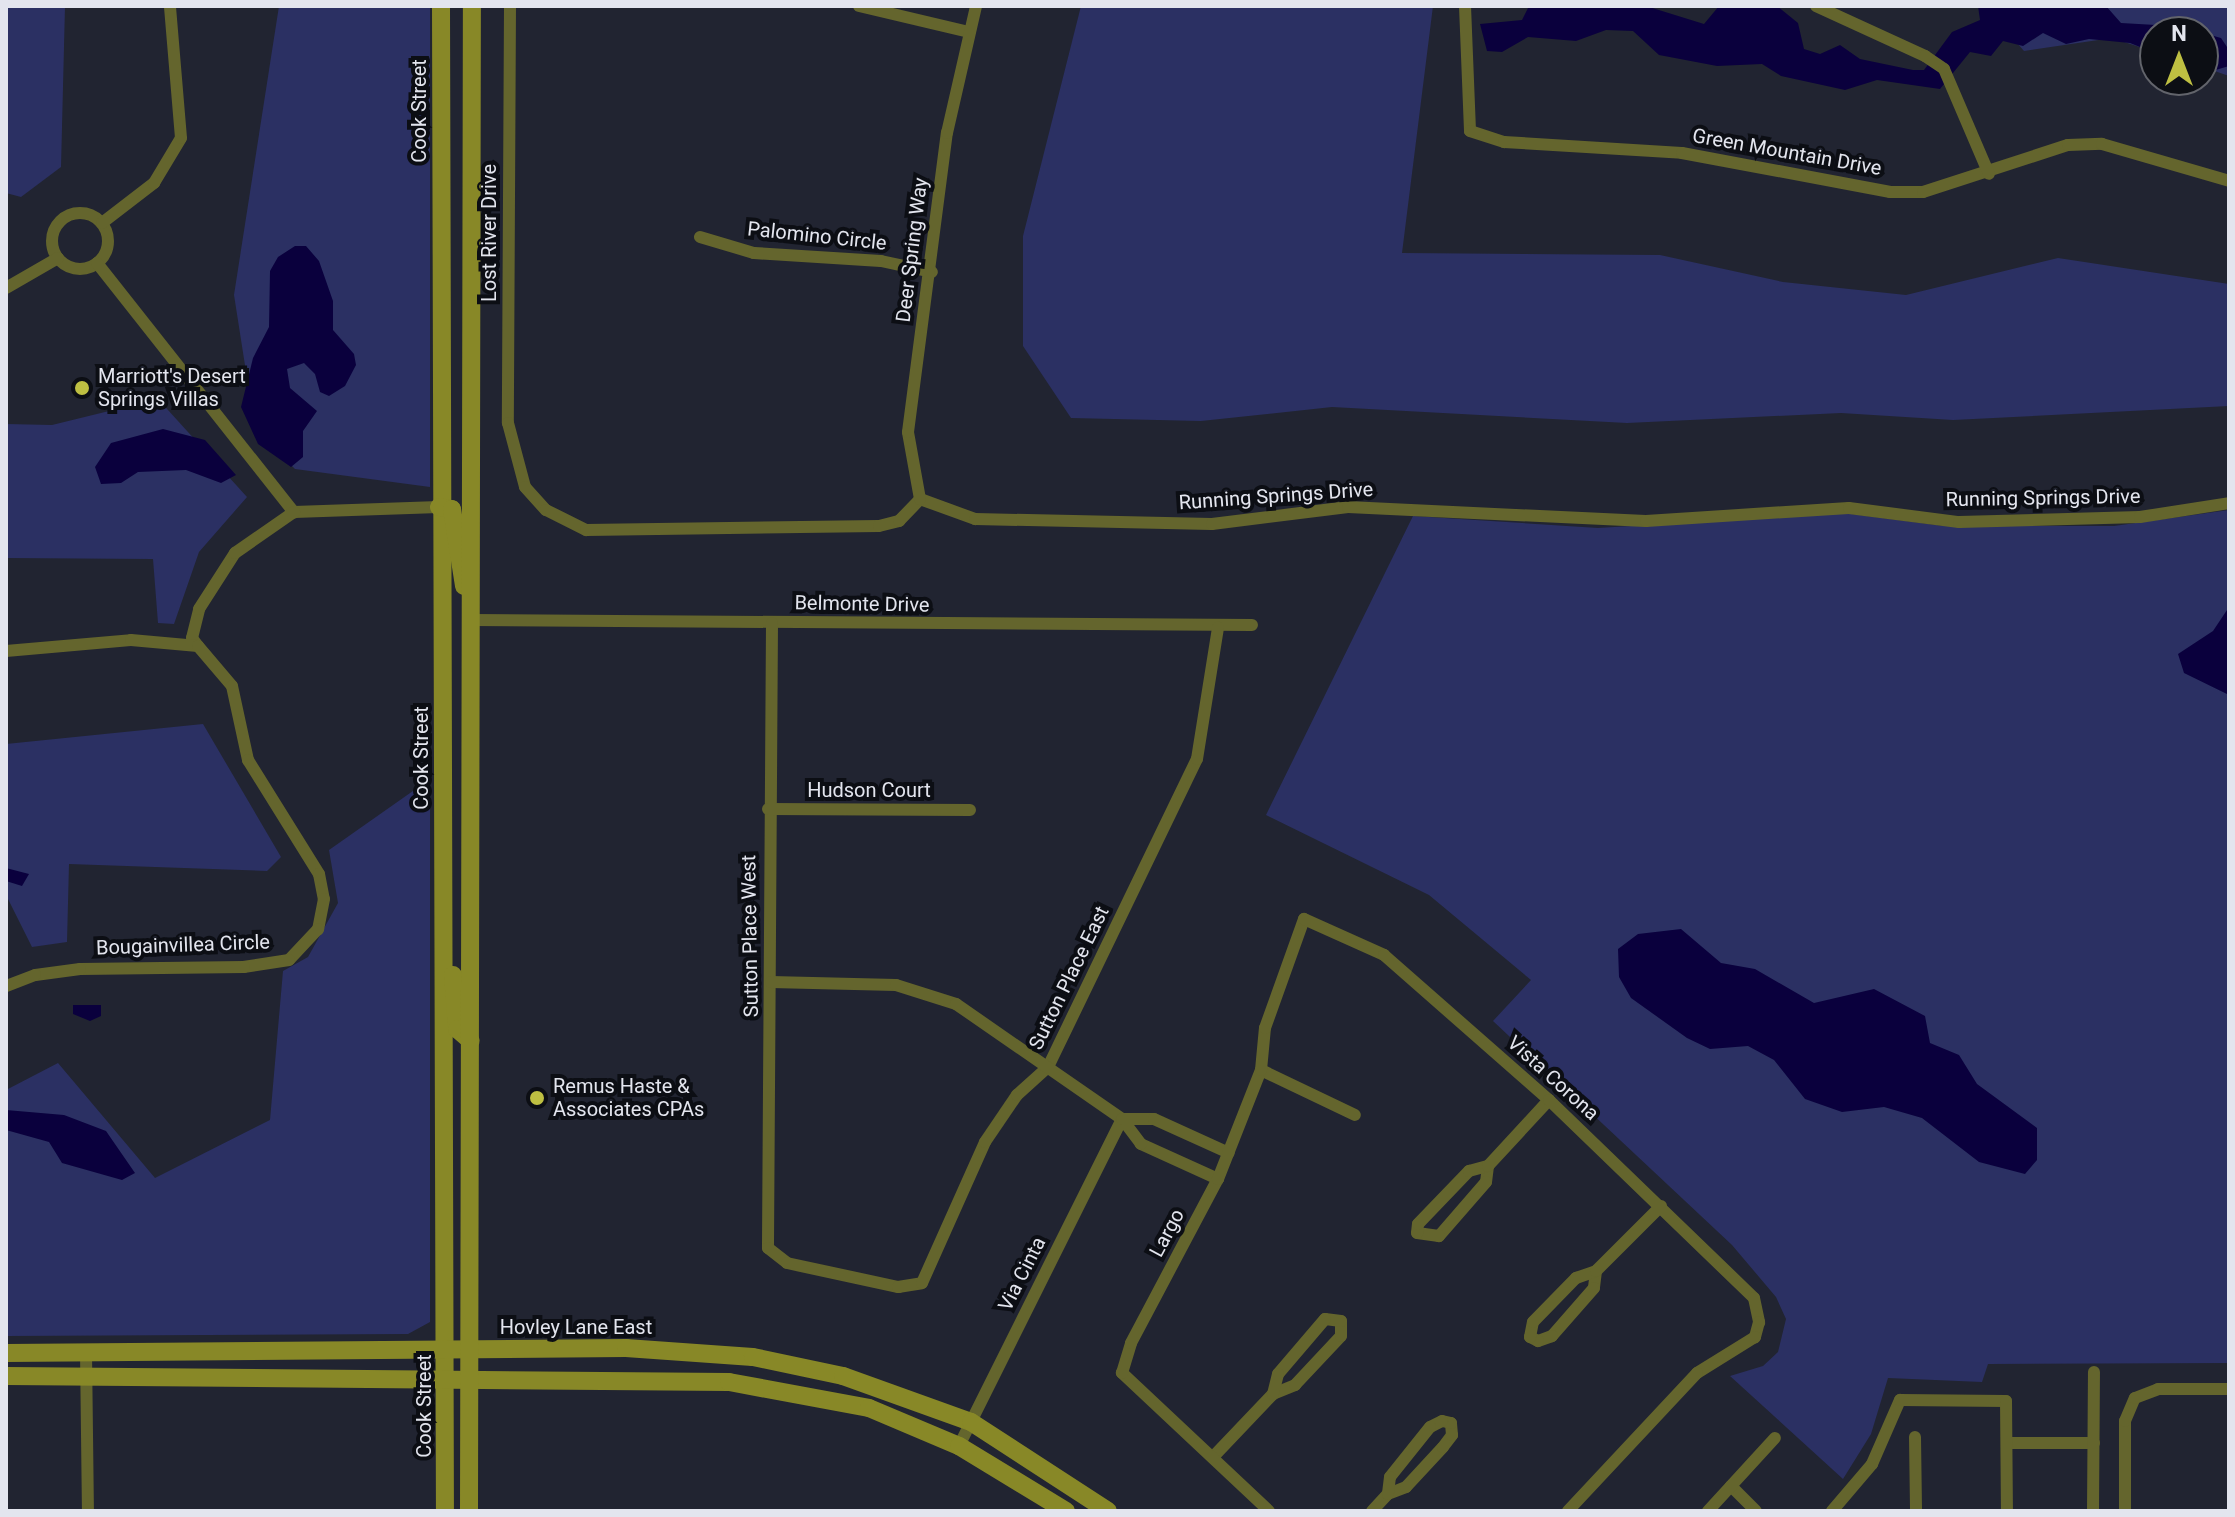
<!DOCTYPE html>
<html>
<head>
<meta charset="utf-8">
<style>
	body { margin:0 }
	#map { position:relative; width:2235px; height:1517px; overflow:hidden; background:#212431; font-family:Roboto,sans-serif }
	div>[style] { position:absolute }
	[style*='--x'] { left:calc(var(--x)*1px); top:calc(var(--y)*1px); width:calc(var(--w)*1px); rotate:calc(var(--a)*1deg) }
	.green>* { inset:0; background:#2b3063 }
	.water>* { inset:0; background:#0a003d }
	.street>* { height:12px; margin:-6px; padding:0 6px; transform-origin:6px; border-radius:6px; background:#64652d }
	.street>.ring { margin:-6px; padding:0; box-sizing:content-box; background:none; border:12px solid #64652d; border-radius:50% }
	.secondary>* { height:18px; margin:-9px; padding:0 9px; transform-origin:9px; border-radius:9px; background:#888827 }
	.dots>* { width:22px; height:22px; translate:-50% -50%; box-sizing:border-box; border:4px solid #0c0e14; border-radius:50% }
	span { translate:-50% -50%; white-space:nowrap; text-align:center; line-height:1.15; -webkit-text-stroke:8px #0c0e14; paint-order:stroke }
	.street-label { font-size:20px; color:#e3e5ee }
	.poi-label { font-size:20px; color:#e3e5ee }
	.left { translate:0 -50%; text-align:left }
	.frame { position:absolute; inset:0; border:8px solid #e3e5ee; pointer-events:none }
	.north { position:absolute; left:2139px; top:16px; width:80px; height:80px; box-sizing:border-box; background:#0c0e14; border:2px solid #62646b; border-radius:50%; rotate:0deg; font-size:22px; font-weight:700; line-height:32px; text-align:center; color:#e3e5ee }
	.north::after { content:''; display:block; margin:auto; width:28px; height:36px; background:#bebf42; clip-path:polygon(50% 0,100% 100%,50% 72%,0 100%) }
</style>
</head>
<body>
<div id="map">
	<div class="green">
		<div style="clip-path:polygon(6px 6px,65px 6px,61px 167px,21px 197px,6px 193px)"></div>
		<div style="clip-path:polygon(279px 6px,430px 6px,430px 487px,295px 469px,255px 429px,234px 295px)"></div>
		<div style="clip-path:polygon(1081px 6px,1433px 6px,1402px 253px,1660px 255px,1783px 282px,1906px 295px,2058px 258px,2229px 284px,2229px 406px,1953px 420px,1841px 413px,1627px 423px,1332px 407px,1201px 421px,1071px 418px,1023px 346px,1023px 236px)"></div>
		<div style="clip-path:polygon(1985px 6px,2229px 6px,2229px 76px,2203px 67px,2203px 32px,2155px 32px,2155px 52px,2112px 38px,2024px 51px)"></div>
		<div style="clip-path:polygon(158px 399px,247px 497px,199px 552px,174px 624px,158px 623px,153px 559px,6px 558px,6px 424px,52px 425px)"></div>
		<div style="clip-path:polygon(2229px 510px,2229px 1363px,1988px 1364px,1982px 1382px,1888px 1378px,1871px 1434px,1843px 1479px,1730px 1376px,1763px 1366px,1778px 1352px,1786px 1319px,1776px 1297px,1732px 1245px,1493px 1021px,1531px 980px,1429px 895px,1266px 815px,1413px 516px,1598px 528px,1844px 513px,1944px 526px,2114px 526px)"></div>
		<div style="clip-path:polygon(203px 724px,281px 857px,267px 871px,69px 864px,67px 942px,32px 947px,6px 895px,6px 744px)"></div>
		<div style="clip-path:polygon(430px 779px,430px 1322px,408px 1334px,6px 1336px,6px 1090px,58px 1063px,155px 1178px,270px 1120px,283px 971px,308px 957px,338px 903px,329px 850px)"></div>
	</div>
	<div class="water">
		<div style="clip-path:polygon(1529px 6px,1646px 6px,1704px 24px,1719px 6px,1777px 6px,1798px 23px,1804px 49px,1820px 54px,1840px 45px,1860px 59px,1913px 70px,1924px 70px,1952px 32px,1980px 20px,1978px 6px,2106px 6px,2121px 23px,2156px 25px,2168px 32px,2155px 32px,2155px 53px,2130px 43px,2089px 39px,2066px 44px,2043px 33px,2023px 46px,2003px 41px,1991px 56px,1970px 52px,1940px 89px,1877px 80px,1845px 90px,1781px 76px,1762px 64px,1717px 66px,1659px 55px,1633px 31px,1606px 30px,1576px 41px,1528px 37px,1502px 52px,1487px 51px,1480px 24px,1522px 20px)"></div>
		<div style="clip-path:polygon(2203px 33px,2221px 38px,2229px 50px,2229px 66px,2209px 72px,2203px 65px)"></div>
		<div style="clip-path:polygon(295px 246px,306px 246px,319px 261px,333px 301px,333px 330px,354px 354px,356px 365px,345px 386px,329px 396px,320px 392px,315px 374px,304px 363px,287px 369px,290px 388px,317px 411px,303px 431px,303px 457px,291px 467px,258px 444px,241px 407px,253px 358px,269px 327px,270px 271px,278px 257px)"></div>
		<div style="clip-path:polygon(163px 429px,205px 440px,236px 475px,221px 483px,186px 470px,138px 472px,121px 483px,101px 484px,95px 467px,111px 443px)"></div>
		<div style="clip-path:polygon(2229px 607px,2229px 695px,2184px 673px,2178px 654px,2213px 631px)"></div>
		<div style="clip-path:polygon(6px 868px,29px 874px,22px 886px,6px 881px)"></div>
		<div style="clip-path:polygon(1681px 929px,1721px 963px,1755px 969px,1814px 1003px,1874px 989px,1925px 1016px,1930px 1043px,1959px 1055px,1977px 1084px,2037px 1128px,2037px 1160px,2025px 1174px,1979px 1162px,1922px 1118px,1884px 1107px,1842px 1112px,1805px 1099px,1774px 1060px,1748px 1046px,1710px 1049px,1687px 1038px,1631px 998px,1619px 977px,1618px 949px,1638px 934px)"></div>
		<div style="clip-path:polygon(73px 1005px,101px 1005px,101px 1016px,90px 1021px,73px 1014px)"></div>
		<div style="clip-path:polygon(6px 1110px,64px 1115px,106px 1131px,135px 1173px,122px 1180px,62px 1163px,49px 1142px,6px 1130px)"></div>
	</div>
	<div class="street">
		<div style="--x:510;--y:6;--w:417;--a:90.3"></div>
		<div style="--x:508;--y:423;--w:66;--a:75.1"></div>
		<div style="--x:525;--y:487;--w:31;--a:48"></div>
		<div style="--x:546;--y:510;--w:45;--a:26.6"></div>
		<div style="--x:586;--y:530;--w:293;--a:-0.8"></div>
		<div style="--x:879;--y:526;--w:21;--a:-14"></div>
		<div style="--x:899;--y:521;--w:30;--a:-46"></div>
		<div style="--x:920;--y:499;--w:59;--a:20"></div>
		<div style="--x:975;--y:519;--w:237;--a:1.2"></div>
		<div style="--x:1212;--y:524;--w:137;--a:-7.1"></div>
		<div style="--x:1348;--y:507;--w:298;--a:2.7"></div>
		<div style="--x:1646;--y:521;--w:203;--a:-3.7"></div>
		<div style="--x:1849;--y:508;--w:111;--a:7.3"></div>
		<div style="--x:1959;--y:522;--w:181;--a:-1.6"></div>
		<div style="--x:2140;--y:517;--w:90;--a:-8.9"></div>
		<div style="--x:859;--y:6;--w:113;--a:13.3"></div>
		<div style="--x:1465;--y:6;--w:125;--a:87.7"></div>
		<div style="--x:1470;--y:131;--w:36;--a:18"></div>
		<div style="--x:1504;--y:142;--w:178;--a:3.5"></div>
		<div style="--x:1682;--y:153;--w:212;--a:10.6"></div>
		<div style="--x:1890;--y:192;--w:33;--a:0"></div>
		<div style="--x:1923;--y:192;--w:152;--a:-18"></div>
		<div style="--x:2068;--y:145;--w:34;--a:-2"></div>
		<div style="--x:2102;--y:144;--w:132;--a:16.2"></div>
		<div style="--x:1816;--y:6;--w:120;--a:24.6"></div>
		<div style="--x:1925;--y:56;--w:23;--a:34"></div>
		<div style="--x:1944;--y:69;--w:114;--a:66.8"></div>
		<div class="ring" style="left:52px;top:213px;width:44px;height:44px"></div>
		<div style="--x:102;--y:223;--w:66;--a:-37.6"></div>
		<div style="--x:154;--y:183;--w:52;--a:-59"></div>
		<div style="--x:181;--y:138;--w:132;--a:-94.8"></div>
		<div style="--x:700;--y:237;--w:56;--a:16.5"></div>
		<div style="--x:754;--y:253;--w:127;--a:3.6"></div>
		<div style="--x:881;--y:261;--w:52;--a:12.2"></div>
		<div style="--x:97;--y:263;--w:318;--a:51.7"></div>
		<div style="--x:294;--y:512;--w:145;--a:-2"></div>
		<div style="--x:6;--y:288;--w:60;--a:-30"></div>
		<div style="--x:920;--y:499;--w:68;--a:-100.2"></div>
		<div style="--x:908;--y:432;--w:302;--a:-82.6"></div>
		<div style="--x:947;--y:133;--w:130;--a:-77.1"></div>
		<div style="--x:472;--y:620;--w:780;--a:0.37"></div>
		<div style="--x:772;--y:623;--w:625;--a:90.37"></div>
		<div style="--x:768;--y:1248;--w:24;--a:38"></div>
		<div style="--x:787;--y:1263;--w:114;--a:12.2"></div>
		<div style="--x:898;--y:1287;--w:24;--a:-9"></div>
		<div style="--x:922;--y:1283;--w:154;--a:-65.9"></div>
		<div style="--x:985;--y:1142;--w:57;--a:-55.8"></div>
		<div style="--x:1017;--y:1095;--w:42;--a:-42.1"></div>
		<div style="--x:1048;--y:1067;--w:342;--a:-64.2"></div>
		<div style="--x:1197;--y:759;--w:133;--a:-80.9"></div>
		<div style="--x:198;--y:646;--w:10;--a:-127"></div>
		<div style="--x:192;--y:638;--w:30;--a:-76"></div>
		<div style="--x:199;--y:609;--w:67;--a:-57.3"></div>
		<div style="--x:235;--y:553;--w:72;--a:-34.8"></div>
		<div style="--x:6;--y:651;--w:125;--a:-5"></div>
		<div style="--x:131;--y:640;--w:67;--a:5.1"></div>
		<div style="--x:198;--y:646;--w:52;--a:49.6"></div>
		<div style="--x:232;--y:686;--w:76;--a:77.8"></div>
		<div style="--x:248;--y:760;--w:134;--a:58.1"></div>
		<div style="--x:319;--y:874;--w:25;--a:79"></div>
		<div style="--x:324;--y:899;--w:31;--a:101"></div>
		<div style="--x:318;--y:929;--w:42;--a:133.1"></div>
		<div style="--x:289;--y:960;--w:46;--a:171.2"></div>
		<div style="--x:244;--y:967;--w:164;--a:179.3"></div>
		<div style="--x:80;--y:969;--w:45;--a:172.4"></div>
		<div style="--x:35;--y:975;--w:31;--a:159"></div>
		<div style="--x:768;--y:809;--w:202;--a:0.3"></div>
		<div style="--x:771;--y:982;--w:125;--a:1.4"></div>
		<div style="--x:896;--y:985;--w:63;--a:17.6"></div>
		<div style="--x:956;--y:1004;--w:202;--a:34.7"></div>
		<div style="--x:1122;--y:1119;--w:365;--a:116.5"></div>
		<div style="--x:1261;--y:1070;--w:104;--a:25.6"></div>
		<div style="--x:1488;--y:1166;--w:16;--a:97"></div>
		<div style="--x:1486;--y:1182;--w:72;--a:131"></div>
		<div style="--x:1439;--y:1236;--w:22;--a:-172"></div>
		<div style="--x:1417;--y:1233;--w:9;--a:-84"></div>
		<div style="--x:1418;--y:1224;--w:74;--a:-46.1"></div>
		<div style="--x:1469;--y:1171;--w:20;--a:-15"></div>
		<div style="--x:1488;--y:1166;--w:90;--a:-47.3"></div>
		<div style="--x:1218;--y:1179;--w:85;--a:-155.6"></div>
		<div style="--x:1141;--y:1144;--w:31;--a:-127"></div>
		<div style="--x:1122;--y:1119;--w:32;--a:0"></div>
		<div style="--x:1154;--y:1119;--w:82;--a:24.4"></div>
		<div style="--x:1596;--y:1271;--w:17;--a:97"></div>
		<div style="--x:1594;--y:1288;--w:64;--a:131.2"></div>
		<div style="--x:1552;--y:1336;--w:15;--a:160"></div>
		<div style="--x:1538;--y:1341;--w:9;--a:-153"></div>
		<div style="--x:1530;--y:1337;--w:15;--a:-79"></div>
		<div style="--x:1533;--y:1322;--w:62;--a:-45.7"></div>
		<div style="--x:1576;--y:1278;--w:21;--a:-19"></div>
		<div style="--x:1596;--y:1271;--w:92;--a:-45"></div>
		<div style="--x:86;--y:1352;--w:159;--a:89.3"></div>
		<div style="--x:1915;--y:1437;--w:74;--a:89.2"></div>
		<div style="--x:2007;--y:1443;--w:87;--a:0"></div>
		<div style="--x:1213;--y:1457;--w:87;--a:-46.4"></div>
		<div style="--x:1273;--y:1394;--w:24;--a:-22"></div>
		<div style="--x:1295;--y:1385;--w:67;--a:-46.8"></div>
		<div style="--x:1341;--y:1336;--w:15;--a:-90"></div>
		<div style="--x:1341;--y:1321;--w:16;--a:-173"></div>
		<div style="--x:1325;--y:1319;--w:72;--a:130.5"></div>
		<div style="--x:1278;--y:1374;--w:21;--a:104"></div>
		<div style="--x:1731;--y:1486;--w:35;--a:45"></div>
		<div style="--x:1269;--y:1511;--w:202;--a:-136.8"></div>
		<div style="--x:1122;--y:1373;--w:31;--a:-73"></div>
		<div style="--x:1131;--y:1343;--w:186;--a:-62.1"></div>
		<div style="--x:1218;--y:1179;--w:117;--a:-68.5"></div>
		<div style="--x:1261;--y:1070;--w:42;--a:-84.6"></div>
		<div style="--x:1265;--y:1028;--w:116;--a:-70.3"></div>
		<div style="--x:1304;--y:919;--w:88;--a:24.2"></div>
		<div style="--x:1384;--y:955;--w:220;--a:41.3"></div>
		<div style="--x:1549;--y:1100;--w:285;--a:44"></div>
		<div style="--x:1754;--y:1298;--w:25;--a:78"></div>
		<div style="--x:1759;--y:1322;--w:16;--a:105"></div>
		<div style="--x:1755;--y:1337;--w:68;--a:148.2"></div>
		<div style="--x:1697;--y:1373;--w:189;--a:133.1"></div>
		<div style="--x:1372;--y:1511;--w:23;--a:-47"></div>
		<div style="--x:1388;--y:1494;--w:19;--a:-21"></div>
		<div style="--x:1406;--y:1487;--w:54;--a:-47.2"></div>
		<div style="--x:1443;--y:1447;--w:15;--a:-53"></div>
		<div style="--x:1452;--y:1435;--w:12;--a:-95"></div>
		<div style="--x:1451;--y:1423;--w:9;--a:-167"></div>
		<div style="--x:1442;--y:1421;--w:13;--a:153"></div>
		<div style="--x:1430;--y:1427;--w:64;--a:128.7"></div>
		<div style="--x:1390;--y:1477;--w:17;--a:97"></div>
		<div style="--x:1708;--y:1511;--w:99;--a:-47.5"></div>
		<div style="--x:1832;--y:1511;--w:62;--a:-49.6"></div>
		<div style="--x:1872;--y:1464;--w:70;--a:-66.4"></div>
		<div style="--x:1900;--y:1400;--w:106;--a:0.5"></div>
		<div style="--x:2006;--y:1401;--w:110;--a:89.5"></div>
		<div style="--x:2093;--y:1511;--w:139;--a:-89.6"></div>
		<div style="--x:2125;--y:1511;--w:90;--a:-90"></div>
		<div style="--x:2125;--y:1421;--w:25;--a:-67"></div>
		<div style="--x:2135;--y:1398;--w:25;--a:-21"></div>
		<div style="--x:2158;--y:1389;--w:71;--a:0"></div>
	</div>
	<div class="secondary">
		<div style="--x:441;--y:6;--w:1505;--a:89.85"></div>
		<div style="--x:439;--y:507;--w:13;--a:9"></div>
		<div style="--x:452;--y:509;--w:78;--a:81.1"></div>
		<div style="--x:453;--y:975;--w:54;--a:85.8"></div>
		<div style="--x:457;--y:1029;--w:18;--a:41"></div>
		<div style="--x:6;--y:1353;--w:620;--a:-0.46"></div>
		<div style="--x:626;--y:1348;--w:127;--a:4.1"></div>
		<div style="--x:753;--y:1357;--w:92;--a:11.9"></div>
		<div style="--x:843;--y:1376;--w:136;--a:19.8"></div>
		<div style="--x:971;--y:1422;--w:163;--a:33"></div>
		<div style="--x:6;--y:1376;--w:723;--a:0.48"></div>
		<div style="--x:729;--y:1382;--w:142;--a:10.5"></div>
		<div style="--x:869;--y:1408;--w:98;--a:22.9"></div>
		<div style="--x:959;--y:1446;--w:125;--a:31.3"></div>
		<div style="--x:469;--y:1511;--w:1505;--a:-89.89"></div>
	</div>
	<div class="dots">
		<div style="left:82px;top:388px;background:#bebf42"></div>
		<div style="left:537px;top:1098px;background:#bebf42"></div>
	</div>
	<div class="street-label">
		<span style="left:419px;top:111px;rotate:-90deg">Cook Street</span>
		<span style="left:1787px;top:152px;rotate:10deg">Green Mountain Drive</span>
		<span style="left:489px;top:233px;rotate:-90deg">Lost River Drive</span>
		<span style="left:817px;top:236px;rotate:6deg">Palomino Circle</span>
		<span style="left:912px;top:250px;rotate:-83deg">Deer Spring Way</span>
		<span style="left:1276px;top:496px;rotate:-4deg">Running Springs Drive</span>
		<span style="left:2043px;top:498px;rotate:-1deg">Running Springs Drive</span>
		<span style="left:862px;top:604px;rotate:1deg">Belmonte Drive</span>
		<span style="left:421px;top:758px;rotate:-90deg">Cook Street</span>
		<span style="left:869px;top:790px">Hudson Court</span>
		<span style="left:750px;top:936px;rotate:-91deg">Sutton Place West</span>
		<span style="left:183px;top:945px;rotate:-2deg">Bougainvillea Circle</span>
		<span style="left:1069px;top:978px;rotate:-64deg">Sutton Place East</span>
		<span style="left:1553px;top:1078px;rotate:42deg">Vista Corona</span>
		<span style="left:1167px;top:1233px;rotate:-62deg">Largo</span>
		<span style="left:1022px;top:1274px;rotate:-63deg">Via Cinta</span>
		<span style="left:576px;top:1327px">Hovley Lane East</span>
		<span style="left:424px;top:1406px;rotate:-90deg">Cook Street</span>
	</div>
	<div class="poi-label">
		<span class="left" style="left:98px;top:388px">Marriott's Desert<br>Springs Villas</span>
		<span class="left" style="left:553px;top:1098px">Remus Haste &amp;<br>Associates CPAs</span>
	</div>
	<div class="frame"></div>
	<div class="north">N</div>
</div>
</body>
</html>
